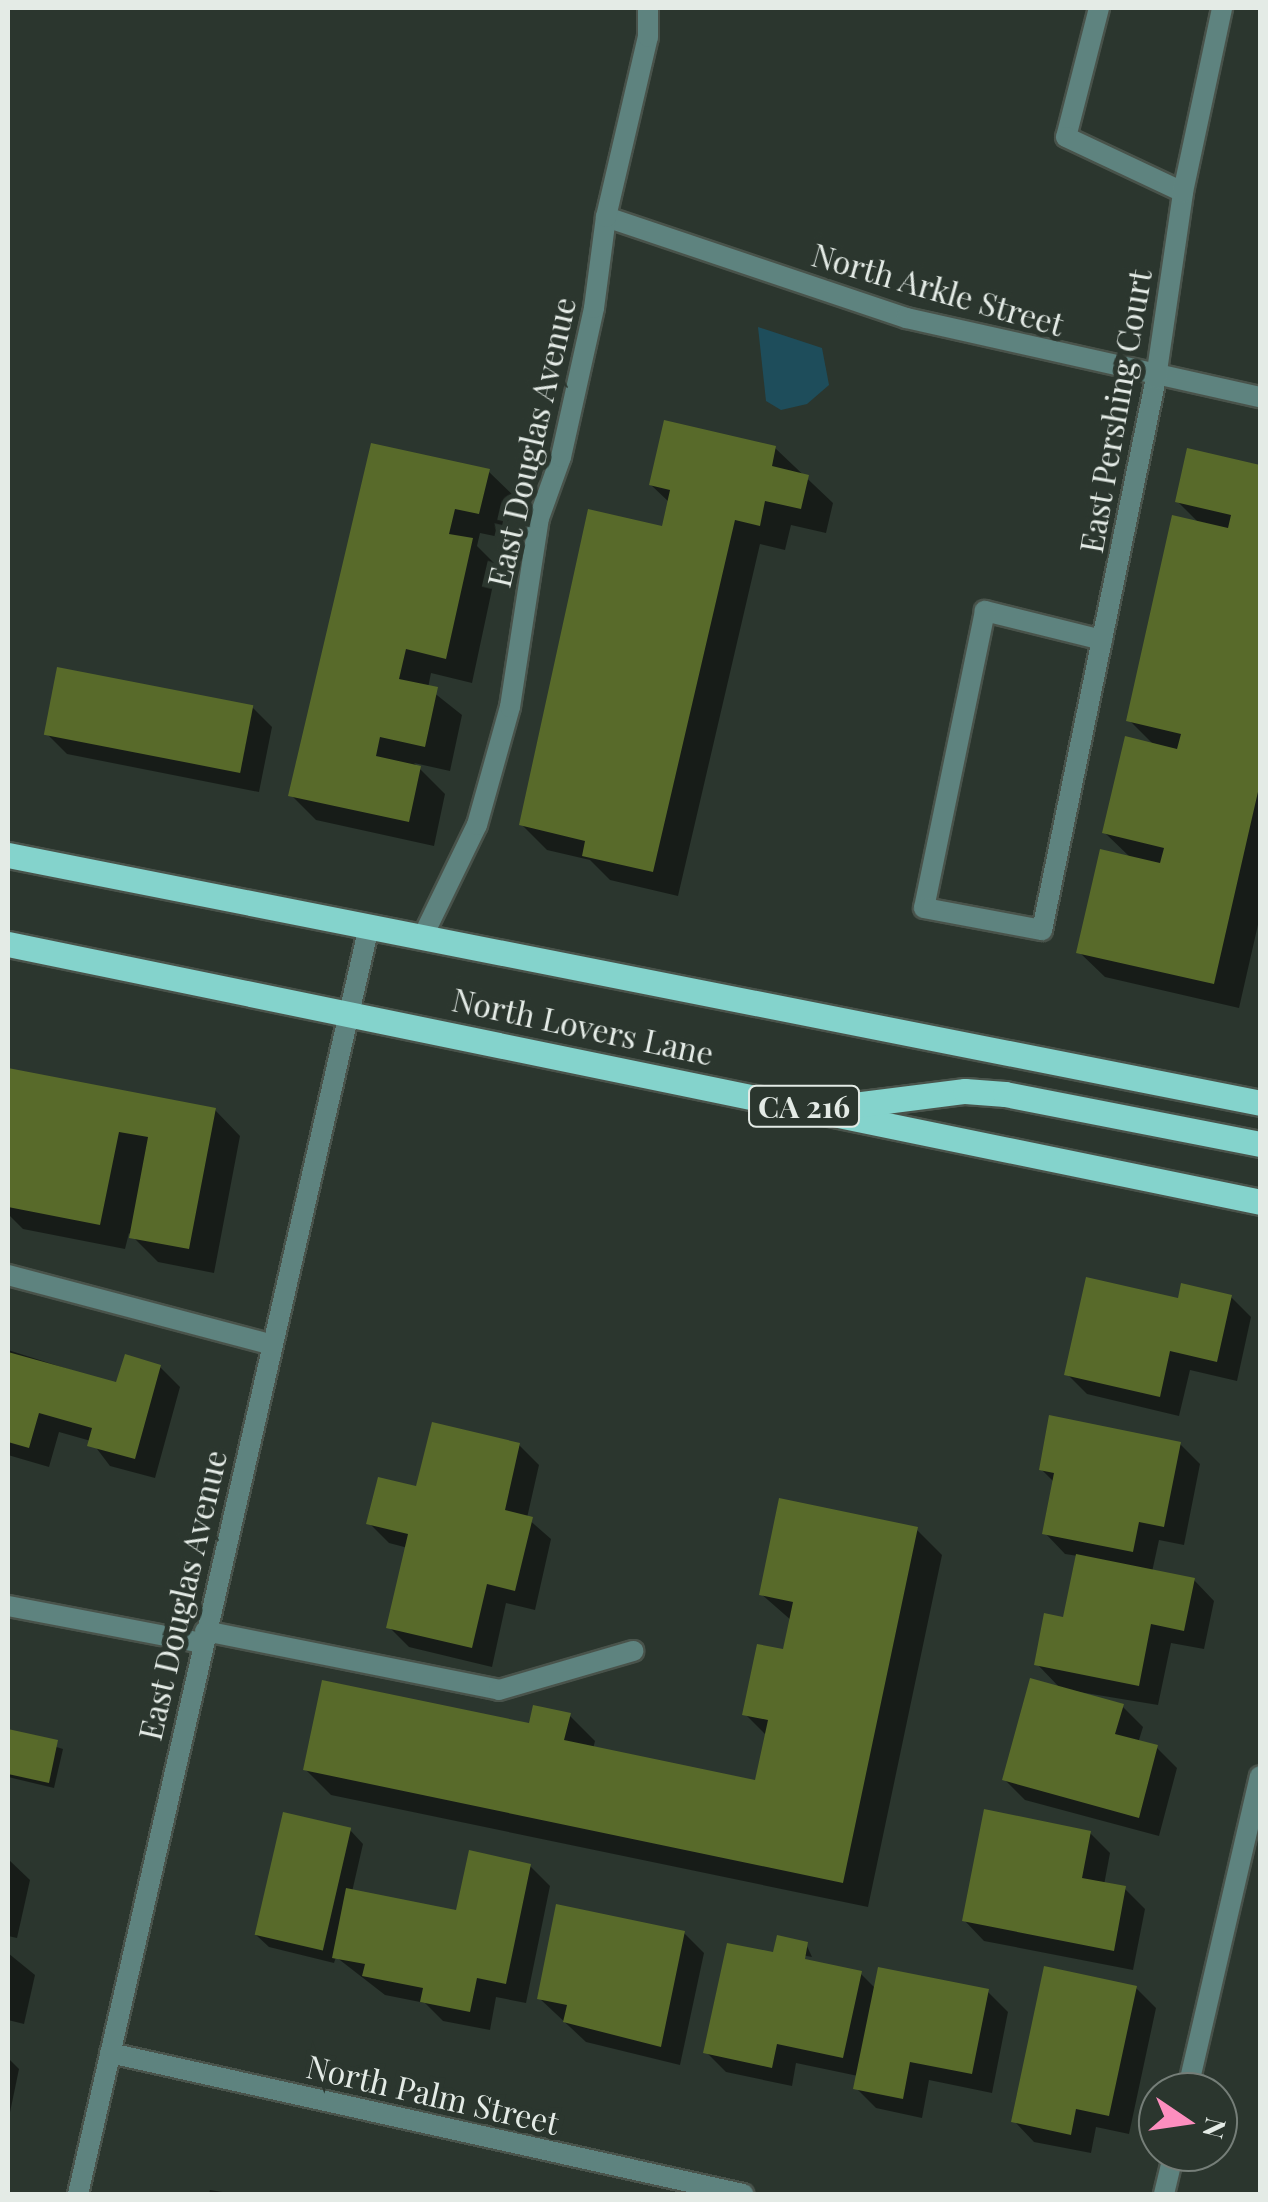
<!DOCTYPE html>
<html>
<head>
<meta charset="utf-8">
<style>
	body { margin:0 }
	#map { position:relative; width:1268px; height:2202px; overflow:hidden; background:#2b362e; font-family:"Playfair Display",serif }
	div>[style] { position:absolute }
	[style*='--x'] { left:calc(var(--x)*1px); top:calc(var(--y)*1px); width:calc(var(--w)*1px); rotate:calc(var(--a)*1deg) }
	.water>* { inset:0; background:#1e4d5b }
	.shadow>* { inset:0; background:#0007 }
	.building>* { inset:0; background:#586a2a; transform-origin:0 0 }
	.roads { filter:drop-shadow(2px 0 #49534b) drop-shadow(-2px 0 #49534b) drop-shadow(0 2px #49534b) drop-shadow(0 -2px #49534b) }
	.service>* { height:20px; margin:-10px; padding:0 10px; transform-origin:10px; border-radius:10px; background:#5e837f }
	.minor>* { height:20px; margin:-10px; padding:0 10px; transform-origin:10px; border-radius:10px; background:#5e837f }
	.primary>* { height:25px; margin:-12.5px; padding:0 12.5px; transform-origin:12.5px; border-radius:12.5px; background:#84d3cc }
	span { translate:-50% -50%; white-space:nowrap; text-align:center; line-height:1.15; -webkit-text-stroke:10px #2b362e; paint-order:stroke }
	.shield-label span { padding:2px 8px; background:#2b362e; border:2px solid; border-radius:8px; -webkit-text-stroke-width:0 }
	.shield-label { font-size:30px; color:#e4ebe6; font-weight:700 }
	.street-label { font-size:32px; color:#e4ebe6 }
	.frame { position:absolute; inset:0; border:10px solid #e4ebe6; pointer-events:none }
	.north { position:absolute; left:1138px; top:2072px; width:100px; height:100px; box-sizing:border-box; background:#2b362e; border:2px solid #757e78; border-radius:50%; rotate:103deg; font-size:28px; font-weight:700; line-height:40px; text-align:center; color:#e4ebe6 }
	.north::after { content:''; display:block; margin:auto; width:35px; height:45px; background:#fd8ebf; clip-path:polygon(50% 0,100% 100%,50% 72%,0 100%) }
</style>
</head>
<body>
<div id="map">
	<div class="water">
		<div style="clip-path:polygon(758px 327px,822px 348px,829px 385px,807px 404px,781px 410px,766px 401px)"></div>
	</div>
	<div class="shadow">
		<div style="clip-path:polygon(373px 446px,488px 471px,514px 496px,504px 538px,480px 533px,477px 546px,497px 566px,472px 683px,431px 673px,428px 688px,462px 715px,450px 771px,414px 763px,445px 794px,434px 846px,316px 820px,291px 795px)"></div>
		<div style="clip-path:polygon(775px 448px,833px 503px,826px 533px,791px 525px,785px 550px,760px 544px,678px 896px,610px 880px,590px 860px,547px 850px,521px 824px,664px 529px,670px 503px,651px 485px)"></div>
		<div style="clip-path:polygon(1189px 451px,1260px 468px,1260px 916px,1239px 1008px,1105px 977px,1079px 952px,1131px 858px,1105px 833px,1155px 746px,1129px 720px,1200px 524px,1177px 501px)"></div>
		<div style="clip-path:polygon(252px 707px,272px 727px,259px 792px,67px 754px,47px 734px)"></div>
		<div style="clip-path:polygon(8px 1070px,215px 1110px,240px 1136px,214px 1273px,158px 1262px,129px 1233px,125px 1249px,23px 1229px,8px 1214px)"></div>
		<div style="clip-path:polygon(1231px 1297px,1251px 1317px,1237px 1381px,1190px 1370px,1179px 1416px,1087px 1394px,1067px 1374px,1179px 1301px)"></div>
		<div style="clip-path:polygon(8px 1350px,118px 1385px,160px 1367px,180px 1387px,155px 1478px,110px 1466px,91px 1441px,59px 1432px,49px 1467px,8px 1455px)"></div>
		<div style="clip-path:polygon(1180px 1444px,1200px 1464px,1184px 1545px,1159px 1540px,1152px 1572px,1194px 1580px,1214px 1601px,1204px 1649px,1171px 1643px,1158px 1705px,1061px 1689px,1037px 1664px,1065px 1620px,1078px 1556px,1065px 1554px,1045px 1533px,1054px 1482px,1041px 1469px)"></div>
		<div style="clip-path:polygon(519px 1445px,539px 1465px,527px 1518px,551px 1539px,535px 1610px,506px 1603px,492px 1667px,409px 1647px,389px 1627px,408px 1548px,389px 1543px,369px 1523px,418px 1489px)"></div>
		<div style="clip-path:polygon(916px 1529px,942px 1555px,868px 1907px,331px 1795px,306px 1770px,569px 1715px,595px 1741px,593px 1749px,757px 1782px,767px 1736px,745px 1714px,785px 1652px,792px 1621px,761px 1594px)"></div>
		<div style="clip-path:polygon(1123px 1707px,1143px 1727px,1138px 1743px,1157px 1748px,1177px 1768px,1159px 1836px,1025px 1800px,1005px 1780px)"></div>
		<div style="clip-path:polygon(8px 1732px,63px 1749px,54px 1788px,8px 1777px)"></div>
		<div style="clip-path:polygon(350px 1830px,363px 1844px,352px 1892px,458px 1913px,530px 1866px,550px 1886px,526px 2003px,496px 1997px,490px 2030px,443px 2021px,425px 2003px,385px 1995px,336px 1957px,334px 1963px,269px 1947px,255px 1934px)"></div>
		<div style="clip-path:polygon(1090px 1833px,1110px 1853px,1104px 1885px,1125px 1889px,1145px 1909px,1133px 1970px,984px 1941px,964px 1920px)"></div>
		<div style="clip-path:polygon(8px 1859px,30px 1880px,17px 1938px,8px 1936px)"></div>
		<div style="clip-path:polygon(684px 1933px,704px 1953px,680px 2065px,586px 2042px,539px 1998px)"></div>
		<div style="clip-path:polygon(806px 1944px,812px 1957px,780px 1951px)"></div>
		<div style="clip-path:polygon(8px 1953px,35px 1975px,24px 2024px,8px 2020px)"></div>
		<div style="clip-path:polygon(860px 1973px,876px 1989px,988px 1992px,1008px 2012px,992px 2093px,929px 2080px,922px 2118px,876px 2108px,856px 2088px,858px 2076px,796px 2063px,792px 2086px,726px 2072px,706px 2052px)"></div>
		<div style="clip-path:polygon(1136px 1988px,1156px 2008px,1129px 2134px,1096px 2127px,1091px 2153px,1034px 2142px,1014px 2121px)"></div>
		<div style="clip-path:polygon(8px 2058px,19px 2069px,8px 2122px)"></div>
		<div style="clip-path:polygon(210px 2190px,235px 2194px,209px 2194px)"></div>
	</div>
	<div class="building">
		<div style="clip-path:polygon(664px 420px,776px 446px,772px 466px,809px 475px,801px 509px,765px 501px,760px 526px,735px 520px,653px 872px,582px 856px,585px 841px,519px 825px,588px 509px,662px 526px,670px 490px,649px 485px)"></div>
		<div style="clip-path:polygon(371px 443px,490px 469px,479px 514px,455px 509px,449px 534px,473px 538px,446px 659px,406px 649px,399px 679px,438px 687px,425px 747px,380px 737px,376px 756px,421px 766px,409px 822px,288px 796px)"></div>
		<div style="clip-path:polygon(1187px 448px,1260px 465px,1260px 783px,1214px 984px,1076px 953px,1100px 849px,1160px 863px,1164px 848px,1102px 833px,1125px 736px,1177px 749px,1181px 734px,1126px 721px,1172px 515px,1228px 528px,1231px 515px,1175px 502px)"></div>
		<div style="left:57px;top:667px;width:200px;height:69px;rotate:11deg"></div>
		<div style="clip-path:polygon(8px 1068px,216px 1108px,189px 1249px,129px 1238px,148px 1137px,119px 1132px,100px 1225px,8px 1207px)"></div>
		<div style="clip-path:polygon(1086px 1277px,1178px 1298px,1181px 1283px,1232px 1295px,1217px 1362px,1170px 1351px,1160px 1397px,1064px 1375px)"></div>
		<div style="clip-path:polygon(8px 1352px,116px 1382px,125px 1354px,161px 1365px,135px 1459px,87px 1446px,92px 1428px,39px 1413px,29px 1448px,8px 1442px)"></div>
		<div style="clip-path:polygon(1049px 1415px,1181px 1442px,1164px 1527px,1139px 1522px,1133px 1552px,1042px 1534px,1054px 1473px,1039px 1470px)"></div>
		<div style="clip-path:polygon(432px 1422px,520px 1443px,505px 1510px,533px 1517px,515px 1591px,487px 1584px,472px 1648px,386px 1628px,408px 1534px,366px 1524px,378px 1477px,416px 1486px)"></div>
		<div style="clip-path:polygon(779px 1498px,918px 1527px,843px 1883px,303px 1770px,322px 1680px,529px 1723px,533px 1705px,571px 1713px,564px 1740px,755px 1780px,768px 1720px,742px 1715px,757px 1644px,783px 1649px,793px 1602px,759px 1595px)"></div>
		<div style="clip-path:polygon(1076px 1554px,1195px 1578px,1184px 1631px,1151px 1624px,1139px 1686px,1034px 1665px,1044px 1613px,1063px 1617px)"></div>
		<div style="clip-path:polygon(1030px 1678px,1124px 1704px,1115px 1734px,1158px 1745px,1139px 1818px,1002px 1780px)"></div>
		<div style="clip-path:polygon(8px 1729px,58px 1740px,49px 1783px,8px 1774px)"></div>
		<div style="clip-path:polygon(984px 1809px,1091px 1831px,1082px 1878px,1126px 1886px,1114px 1951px,962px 1921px)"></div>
		<div style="left:283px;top:1812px;width:70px;height:126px;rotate:13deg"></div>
		<div style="clip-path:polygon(469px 1850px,531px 1864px,506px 1984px,477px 1978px,470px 2012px,420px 2002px,423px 1988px,362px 1976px,365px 1964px,332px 1958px,346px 1888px,456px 1910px)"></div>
		<div style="clip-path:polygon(556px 1904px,685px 1931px,661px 2047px,563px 2022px,567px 2005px,537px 1999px)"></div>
		<div style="clip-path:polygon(777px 1935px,808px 1942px,805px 1959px,862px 1971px,843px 2058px,777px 2044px,772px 2068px,703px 2053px,727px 1943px,773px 1952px)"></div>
		<div style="clip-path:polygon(1044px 1966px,1137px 1986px,1109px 2116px,1076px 2109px,1071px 2135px,1011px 2122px)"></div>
		<div style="clip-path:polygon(878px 1967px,989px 1989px,972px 2074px,910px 2062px,903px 2099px,853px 2089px)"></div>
	</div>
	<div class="roads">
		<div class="service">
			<div style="--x:8;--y:1275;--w:270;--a:14.8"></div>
			<div style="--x:205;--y:1631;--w:300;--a:11.3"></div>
			<div style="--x:499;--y:1690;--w:140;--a:-16.2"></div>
		</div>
		<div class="minor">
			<div style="--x:1099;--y:8;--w:133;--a:104.3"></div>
			<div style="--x:1066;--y:137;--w:129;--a:25.2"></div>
			<div style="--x:606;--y:217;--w:317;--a:18.6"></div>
			<div style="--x:906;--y:318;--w:363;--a:12.6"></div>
			<div style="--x:1102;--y:640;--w:121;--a:-166.1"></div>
			<div style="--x:985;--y:611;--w:303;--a:101.6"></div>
			<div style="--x:924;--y:908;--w:120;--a:10.6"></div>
			<div style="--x:1042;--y:930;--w:564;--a:-78.33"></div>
			<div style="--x:1156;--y:378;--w:188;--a:-81.7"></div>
			<div style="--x:1183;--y:192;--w:188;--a:-78"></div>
			<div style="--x:423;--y:936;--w:123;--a:-64.1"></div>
			<div style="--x:477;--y:825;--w:123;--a:-74.4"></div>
			<div style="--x:510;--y:707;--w:191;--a:-81.3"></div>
			<div style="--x:539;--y:518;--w:65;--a:-70.2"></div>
			<div style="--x:561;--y:457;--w:153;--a:-77.5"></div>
			<div style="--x:594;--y:308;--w:92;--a:-82.5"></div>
			<div style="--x:606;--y:217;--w:185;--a:-76.9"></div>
			<div style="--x:648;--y:37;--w:29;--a:-90"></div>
			<div style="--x:8;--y:1606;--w:197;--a:10.8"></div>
			<div style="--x:110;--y:2053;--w:649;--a:12.56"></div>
			<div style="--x:1187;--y:2092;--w:324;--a:-77"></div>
			<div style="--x:78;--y:2194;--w:1301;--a:-77.07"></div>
			<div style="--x:1164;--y:2194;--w:43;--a:-76.6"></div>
		</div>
		<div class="primary">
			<div style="--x:8;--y:855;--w:1276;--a:11.2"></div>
			<div style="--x:8;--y:944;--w:1278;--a:11.64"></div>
			<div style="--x:838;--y:1107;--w:128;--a:-7.2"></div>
			<div style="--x:965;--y:1091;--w:40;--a:4.3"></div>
			<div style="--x:1005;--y:1094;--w:260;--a:11.1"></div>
		</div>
	</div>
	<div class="shield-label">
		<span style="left:804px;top:1106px">CA 216</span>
	</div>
	<div class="street-label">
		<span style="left:938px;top:289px;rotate:16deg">North Arkle Street</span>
		<span style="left:1115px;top:411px;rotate:-80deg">East Pershing Court</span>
		<span style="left:531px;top:442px;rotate:-77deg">East Douglas Avenue</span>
		<span style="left:583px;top:1026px;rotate:12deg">North Lovers Lane</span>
		<span style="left:182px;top:1595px;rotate:-77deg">East Douglas Avenue</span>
		<span style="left:433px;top:2094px;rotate:13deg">North Palm Street</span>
	</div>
	<div class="frame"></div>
	<div class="north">N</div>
</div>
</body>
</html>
